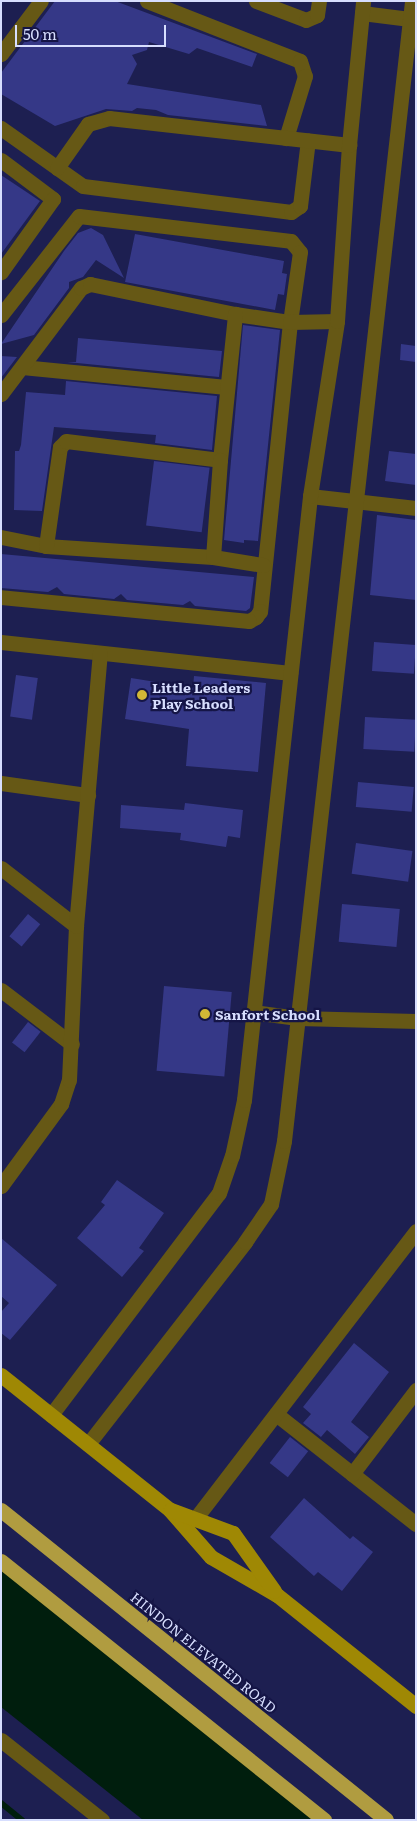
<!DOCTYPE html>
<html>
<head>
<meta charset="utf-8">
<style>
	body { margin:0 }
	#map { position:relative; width:417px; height:1821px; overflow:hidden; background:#1d1f51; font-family:Literata,serif }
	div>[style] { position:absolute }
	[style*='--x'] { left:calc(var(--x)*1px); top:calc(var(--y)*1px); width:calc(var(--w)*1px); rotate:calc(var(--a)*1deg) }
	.water>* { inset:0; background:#001e0d }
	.stream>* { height:6px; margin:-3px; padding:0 3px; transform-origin:3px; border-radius:3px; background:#001e0d }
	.building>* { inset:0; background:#353887; transform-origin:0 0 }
	.minor>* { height:15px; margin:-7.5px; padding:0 7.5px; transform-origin:7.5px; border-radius:7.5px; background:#665815 }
	.major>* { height:15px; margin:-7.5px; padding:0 7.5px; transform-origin:7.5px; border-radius:7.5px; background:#9f8804 }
	.highway>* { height:15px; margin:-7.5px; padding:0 7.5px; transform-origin:7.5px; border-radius:7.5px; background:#b09c40 }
	.dots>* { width:14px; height:14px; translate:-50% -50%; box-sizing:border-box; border:2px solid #151546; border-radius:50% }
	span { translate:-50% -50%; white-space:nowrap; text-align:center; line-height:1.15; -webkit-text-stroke:4.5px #151546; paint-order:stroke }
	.poi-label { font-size:14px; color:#d7defe; font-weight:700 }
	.left { translate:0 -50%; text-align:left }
	.street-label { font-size:14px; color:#d7defe }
	.frame { position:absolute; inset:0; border:2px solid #d7defe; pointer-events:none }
	.scale { position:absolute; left:15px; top:25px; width:151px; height:22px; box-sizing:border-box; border:2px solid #d7defe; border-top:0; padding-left:6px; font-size:15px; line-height:18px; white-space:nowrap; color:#d7defe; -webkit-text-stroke:4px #151546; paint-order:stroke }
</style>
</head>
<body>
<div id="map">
	<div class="water">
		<div style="clip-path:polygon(1px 1565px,319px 1820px,143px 1820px,1px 1707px)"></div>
	</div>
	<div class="stream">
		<div style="--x:1;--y:1803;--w:27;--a:39"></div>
	</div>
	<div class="building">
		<div style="clip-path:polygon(55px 1px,115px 1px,257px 54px,252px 67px,197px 48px,189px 54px,149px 42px,147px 50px,132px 55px,137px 64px,127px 84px,261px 105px,267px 126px,168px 115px,156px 110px,137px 108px,132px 111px,106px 109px,55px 126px,1px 94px,1px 73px)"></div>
		<div style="clip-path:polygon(1px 175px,40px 201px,1px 254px)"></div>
		<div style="clip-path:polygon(91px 228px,103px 235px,124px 278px,96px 260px,83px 277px,69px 282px,69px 288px,34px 335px,1px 344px,64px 251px,78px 233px)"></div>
		<div style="clip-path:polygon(135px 234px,284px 261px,282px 273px,287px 274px,284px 295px,278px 294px,275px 310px,125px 282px)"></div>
		<div style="clip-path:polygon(243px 325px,280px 330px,258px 541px,244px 540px,244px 543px,224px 540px)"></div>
		<div style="clip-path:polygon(78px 338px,222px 351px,219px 377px,67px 362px,76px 362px)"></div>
		<div style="clip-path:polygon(401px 344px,416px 346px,416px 362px,400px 360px)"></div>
		<div style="clip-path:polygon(1px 356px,17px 357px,1px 378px)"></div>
		<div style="clip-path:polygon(66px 381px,217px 396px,212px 450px,155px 443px,156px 435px,54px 427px,42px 511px,14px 510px,15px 451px,19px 451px,21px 445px,26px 392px,65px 395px)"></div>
		<div style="clip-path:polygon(389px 451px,416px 454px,416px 485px,385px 481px)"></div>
		<div style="left:154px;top:461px;width:56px;height:65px;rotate:7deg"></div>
		<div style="clip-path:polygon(377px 515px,416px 520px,416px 600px,370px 595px)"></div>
		<div style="clip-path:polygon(1px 554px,254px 577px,250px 608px,246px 611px,195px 606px,190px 601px,183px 605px,127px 600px,121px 594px,114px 599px,64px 594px,57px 587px,48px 592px,1px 588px)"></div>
		<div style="left:374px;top:642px;width:42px;height:29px;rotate:4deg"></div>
		<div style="left:16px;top:675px;width:22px;height:42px;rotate:8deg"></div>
		<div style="clip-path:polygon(194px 676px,266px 683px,258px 772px,186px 766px,189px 729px,125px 719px,131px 678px,193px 688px)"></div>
		<div style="left:365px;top:717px;width:51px;height:32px;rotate:3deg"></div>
		<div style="left:358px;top:782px;width:56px;height:25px;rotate:5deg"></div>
		<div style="clip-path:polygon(185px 803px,243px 810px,240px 838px,228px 836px,226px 847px,180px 840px,181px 833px,120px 828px,121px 805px,184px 810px)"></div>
		<div style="left:356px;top:843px;width:57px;height:31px;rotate:8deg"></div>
		<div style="left:342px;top:904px;width:58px;height:38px;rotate:5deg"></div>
		<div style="left:28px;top:914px;width:16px;height:29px;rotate:40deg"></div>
		<div style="left:164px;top:986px;width:68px;height:85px;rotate:5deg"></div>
		<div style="left:28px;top:1022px;width:16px;height:26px;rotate:38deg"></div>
		<div style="clip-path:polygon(117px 1180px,164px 1213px,139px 1248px,144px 1251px,122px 1277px,77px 1238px,105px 1205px,101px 1202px)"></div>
		<div style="clip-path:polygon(1px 1238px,57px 1285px,10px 1340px,1px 1333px,1px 1312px,9px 1303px,1px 1296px)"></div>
		<div style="clip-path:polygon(354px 1343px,389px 1372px,351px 1422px,369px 1437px,355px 1454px,327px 1430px,321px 1437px,303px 1423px,311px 1414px,303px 1407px)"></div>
		<div style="left:290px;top:1437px;width:23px;height:33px;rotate:38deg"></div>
		<div style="clip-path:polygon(304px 1498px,350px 1539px,353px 1536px,373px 1552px,342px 1591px,318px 1572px,314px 1576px,270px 1537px)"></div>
	</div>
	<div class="minor">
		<div style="--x:147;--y:1;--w:164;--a:21.4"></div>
		<div style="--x:300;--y:61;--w:16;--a:72"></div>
		<div style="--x:305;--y:76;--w:65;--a:107"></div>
		<div style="--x:256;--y:1;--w:53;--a:20.8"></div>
		<div style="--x:306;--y:20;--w:12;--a:-24"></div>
		<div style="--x:317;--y:15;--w:14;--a:-82"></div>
		<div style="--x:362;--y:13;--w:48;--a:7.1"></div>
		<div style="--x:1;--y:54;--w:66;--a:-53"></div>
		<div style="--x:1;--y:128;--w:100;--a:35.3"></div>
		<div style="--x:83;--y:186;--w:210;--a:7.1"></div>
		<div style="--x:291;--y:212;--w:11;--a:-34"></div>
		<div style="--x:300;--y:206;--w:66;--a:-83.1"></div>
		<div style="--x:1;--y:160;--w:65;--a:36.9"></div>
		<div style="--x:53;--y:199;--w:90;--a:125.5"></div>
		<div style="--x:57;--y:168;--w:54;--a:-54.8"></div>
		<div style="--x:88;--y:124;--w:22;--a:-16"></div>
		<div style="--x:109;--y:118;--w:242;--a:6.4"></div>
		<div style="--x:1;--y:315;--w:126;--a:-51.8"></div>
		<div style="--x:79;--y:216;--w:213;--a:6.7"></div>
		<div style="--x:291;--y:241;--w:14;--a:51"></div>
		<div style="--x:300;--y:252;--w:71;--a:98.1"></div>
		<div style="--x:290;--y:322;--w:291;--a:95.9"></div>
		<div style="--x:260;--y:611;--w:7;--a:124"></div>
		<div style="--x:256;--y:617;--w:8;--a:150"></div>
		<div style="--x:249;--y:621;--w:249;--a:-174.5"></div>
		<div style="--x:22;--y:367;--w:205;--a:5.6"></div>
		<div style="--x:1;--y:394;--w:133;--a:-53"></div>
		<div style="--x:81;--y:288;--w:10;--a:-24"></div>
		<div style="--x:90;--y:284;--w:148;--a:11.7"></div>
		<div style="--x:235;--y:314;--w:56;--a:8.3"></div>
		<div style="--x:290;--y:322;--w:47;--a:-1.2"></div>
		<div style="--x:220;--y:460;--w:147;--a:-84.1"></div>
		<div style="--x:310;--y:496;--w:107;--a:6.5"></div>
		<div style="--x:1;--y:537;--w:46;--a:11.3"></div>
		<div style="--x:46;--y:546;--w:167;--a:3.8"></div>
		<div style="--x:213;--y:557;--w:51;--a:9.1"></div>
		<div style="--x:46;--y:546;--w:100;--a:-82"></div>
		<div style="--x:60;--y:447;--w:8;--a:-45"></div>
		<div style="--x:66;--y:441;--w:155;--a:7"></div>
		<div style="--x:220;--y:460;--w:97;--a:94.1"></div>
		<div style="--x:1;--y:642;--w:291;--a:6.1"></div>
		<div style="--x:1;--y:783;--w:88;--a:7.9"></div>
		<div style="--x:1;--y:868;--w:95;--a:37.7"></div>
		<div style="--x:1;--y:990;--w:89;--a:37.3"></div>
		<div style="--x:253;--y:1012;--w:45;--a:7.6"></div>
		<div style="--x:298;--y:1018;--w:118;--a:1.5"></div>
		<div style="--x:1;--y:1186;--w:102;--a:-53.8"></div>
		<div style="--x:61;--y:1104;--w:25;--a:-72"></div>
		<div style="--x:69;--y:1080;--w:154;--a:-87.4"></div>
		<div style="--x:76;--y:926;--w:274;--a:-85"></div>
		<div style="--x:276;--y:1414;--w:178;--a:38.2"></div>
		<div style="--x:51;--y:1415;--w:278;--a:-52.9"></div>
		<div style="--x:219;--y:1193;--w:39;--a:-71"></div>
		<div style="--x:232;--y:1156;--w:57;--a:-77.9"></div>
		<div style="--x:244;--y:1100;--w:608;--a:-83.76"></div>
		<div style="--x:310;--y:496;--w:177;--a:-81.2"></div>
		<div style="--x:337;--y:321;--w:176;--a:-86.1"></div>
		<div style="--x:349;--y:145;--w:145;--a:-84.4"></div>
		<div style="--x:88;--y:1444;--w:256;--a:-52.1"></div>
		<div style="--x:245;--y:1242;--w:46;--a:-55.6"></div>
		<div style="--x:271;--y:1204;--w:64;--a:-78.3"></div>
		<div style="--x:284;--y:1141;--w:1147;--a:-83.59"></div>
		<div style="--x:352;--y:1474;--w:106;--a:-52.7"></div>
		<div style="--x:195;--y:1519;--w:363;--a:-52.5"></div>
		<div style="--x:1;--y:1740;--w:129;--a:38.4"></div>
	</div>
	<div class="major">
		<div style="--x:1;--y:1375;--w:216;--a:38.6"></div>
		<div style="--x:170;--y:1510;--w:62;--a:48.9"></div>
		<div style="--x:211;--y:1557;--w:76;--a:29.9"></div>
		<div style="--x:277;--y:1595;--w:178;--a:38.6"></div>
		<div style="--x:171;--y:1510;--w:66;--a:20.4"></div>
		<div style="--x:233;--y:1533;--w:71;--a:54.7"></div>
	</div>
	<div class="highway">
		<div style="--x:1;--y:1510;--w:494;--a:38.8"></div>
		<div style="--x:1;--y:1561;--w:414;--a:38.7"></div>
	</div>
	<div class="dots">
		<div style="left:142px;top:695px;background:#d2b736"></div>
		<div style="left:205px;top:1014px;background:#d2b736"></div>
	</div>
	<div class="poi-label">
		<span class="left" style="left:152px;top:695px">Little Leaders<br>Play School</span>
		<span class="left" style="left:215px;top:1014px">Sanfort School</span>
	</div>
	<div class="street-label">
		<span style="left:204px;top:1652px;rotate:39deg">HINDON ELEVATED ROAD</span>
	</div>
	<div class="frame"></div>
	<div class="scale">50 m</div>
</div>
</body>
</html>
